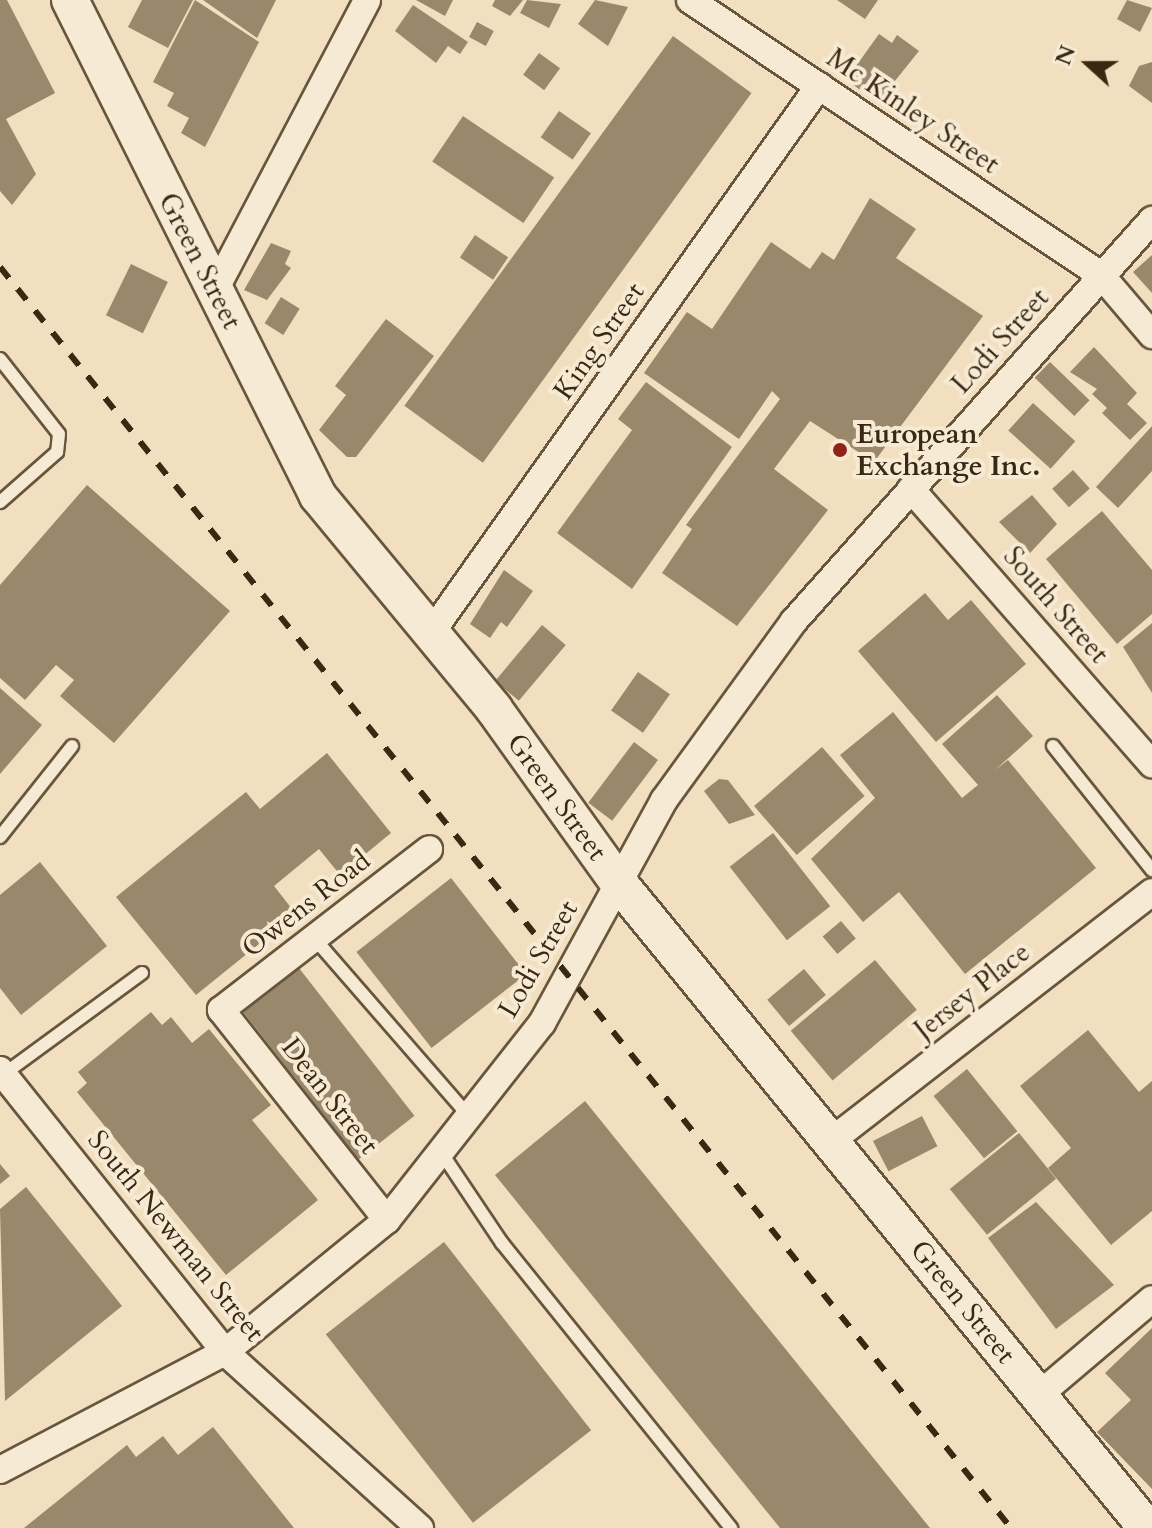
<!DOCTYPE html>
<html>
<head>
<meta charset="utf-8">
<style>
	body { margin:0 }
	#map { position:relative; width:1152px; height:1528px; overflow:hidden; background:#f2dfbf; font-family:Cardo,serif }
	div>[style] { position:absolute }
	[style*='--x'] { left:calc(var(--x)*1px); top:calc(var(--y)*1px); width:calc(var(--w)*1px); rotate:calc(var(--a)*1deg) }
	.building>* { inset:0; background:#99886c; transform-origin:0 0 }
	.roads { filter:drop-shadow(2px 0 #67563d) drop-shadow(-2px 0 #67563d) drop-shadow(0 2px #67563d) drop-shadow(0 -2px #67563d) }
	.lane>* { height:12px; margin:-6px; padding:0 6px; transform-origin:6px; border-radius:6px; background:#f7ead5 }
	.street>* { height:26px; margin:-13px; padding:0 13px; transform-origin:13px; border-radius:13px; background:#f7ead5 }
	.secondary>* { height:36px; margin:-18px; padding:0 18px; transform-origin:18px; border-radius:18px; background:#f7ead5 }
	.rail>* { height:6px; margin-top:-3px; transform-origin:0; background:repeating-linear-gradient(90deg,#392912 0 14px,transparent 0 28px) }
	.dots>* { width:22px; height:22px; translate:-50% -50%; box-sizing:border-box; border:4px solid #f7ead5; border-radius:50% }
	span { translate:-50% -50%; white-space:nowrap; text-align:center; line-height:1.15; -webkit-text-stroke:8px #f7ead5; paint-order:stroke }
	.street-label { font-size:28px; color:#392912 }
	.poi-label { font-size:28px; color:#392912; font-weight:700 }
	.left { translate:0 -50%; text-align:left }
	.north { position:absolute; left:1048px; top:24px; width:80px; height:80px; -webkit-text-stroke:6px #f7ead5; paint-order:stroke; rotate:291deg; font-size:22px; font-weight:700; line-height:32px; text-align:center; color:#392912 }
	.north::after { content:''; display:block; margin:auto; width:28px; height:36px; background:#392912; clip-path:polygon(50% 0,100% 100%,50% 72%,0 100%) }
</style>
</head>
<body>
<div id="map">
	<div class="building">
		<div style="clip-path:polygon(0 0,7px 0,55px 93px,6px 119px,36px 174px,12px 205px,0 191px)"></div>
		<div style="clip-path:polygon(142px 0,193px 0,168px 48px,128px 27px)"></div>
		<div style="clip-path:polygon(195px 0,259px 42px,205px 147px,181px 133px,189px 118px,167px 106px,174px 93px,153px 82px)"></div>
		<div style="clip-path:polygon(203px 0,276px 0,257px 38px)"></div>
		<div style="clip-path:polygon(416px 0,453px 0,445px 16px)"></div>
		<div style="clip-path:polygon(495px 0,523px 0,510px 16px,492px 6px)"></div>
		<div style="clip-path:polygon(527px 0,561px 4px,549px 28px,520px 13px)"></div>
		<div style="clip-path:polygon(595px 0,628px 7px,608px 46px,578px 24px)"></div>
		<div style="clip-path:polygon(837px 0,878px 0,865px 19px)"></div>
		<div style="clip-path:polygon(1127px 0,1152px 8px,1140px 32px,1117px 19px)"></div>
		<div style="clip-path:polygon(413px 5px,468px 42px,460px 54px,448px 46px,436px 63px,395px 31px)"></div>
		<div style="left:477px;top:22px;width:19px;height:17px;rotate:28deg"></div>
		<div style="clip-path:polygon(879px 34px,892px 43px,897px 35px,919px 51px,878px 102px,846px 80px)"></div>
		<div style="left:673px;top:36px;width:97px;height:457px;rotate:36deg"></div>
		<div style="left:539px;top:53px;width:26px;height:27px;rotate:36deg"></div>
		<div style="clip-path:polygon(1152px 62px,1152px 103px,1129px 86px,1139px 66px)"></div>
		<div style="left:559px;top:111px;width:39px;height:32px;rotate:35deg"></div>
		<div style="left:463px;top:116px;width:110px;height:55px;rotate:34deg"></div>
		<div style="clip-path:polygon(870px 198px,916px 229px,896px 258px,983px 316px,874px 462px,810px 421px,774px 469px,828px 510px,737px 626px,662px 573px,692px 529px,686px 525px,780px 399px,772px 391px,739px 439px,644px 373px,687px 312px,712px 329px,771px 242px,810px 269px,822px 252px,834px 260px)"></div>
		<div style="left:475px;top:235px;width:40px;height:27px;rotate:34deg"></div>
		<div style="clip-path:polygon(271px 243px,291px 251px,285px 264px,291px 268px,267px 300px,244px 290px)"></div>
		<div style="clip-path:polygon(1152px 255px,1152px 293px,1133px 272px)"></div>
		<div style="left:131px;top:264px;width:41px;height:57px;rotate:26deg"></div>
		<div style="left:281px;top:297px;width:22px;height:31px;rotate:32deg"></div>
		<div style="clip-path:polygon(386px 319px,434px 356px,356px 457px,347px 457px,319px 430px,346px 395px,335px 386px)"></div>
		<div style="clip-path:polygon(1094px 347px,1137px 393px,1127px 404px,1147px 423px,1130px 440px,1102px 413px,1107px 408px,1092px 394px,1097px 389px,1070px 372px)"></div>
		<div style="left:1050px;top:362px;width:55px;height:22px;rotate:44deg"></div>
		<div style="clip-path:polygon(646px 382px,732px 447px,632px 589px,557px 533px,632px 430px,618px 419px)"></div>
		<div style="left:1033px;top:403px;width:57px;height:37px;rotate:42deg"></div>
		<div style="clip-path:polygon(1152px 426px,1152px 471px,1118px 508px,1096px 487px)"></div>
		<div style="left:1073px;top:470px;width:25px;height:28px;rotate:48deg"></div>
		<div style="clip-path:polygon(87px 485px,230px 611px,114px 743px,60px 696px,74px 680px,56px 665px,25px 700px,0 678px,0 585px)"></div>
		<div style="clip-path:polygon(1032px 495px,1057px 524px,1030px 553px,999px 522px)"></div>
		<div style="clip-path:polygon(1102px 511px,1152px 570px,1152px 614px,1117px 644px,1046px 559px)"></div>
		<div style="clip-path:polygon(504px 570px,533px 591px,507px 627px,501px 622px,490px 638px,470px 624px)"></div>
		<div style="clip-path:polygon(925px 593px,948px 620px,971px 600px,1026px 664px,936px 742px,858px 651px)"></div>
		<div style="clip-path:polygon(1152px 623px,1152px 693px,1123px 647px)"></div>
		<div style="left:542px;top:625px;width:31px;height:73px;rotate:40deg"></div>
		<div style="left:638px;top:672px;width:39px;height:47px;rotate:35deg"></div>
		<div style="clip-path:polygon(0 688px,42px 725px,0 774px)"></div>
		<div style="clip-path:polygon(997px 695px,1033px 736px,995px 770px,1008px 760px,1096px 868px,965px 974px,899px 892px,863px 922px,811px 859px,875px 798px,840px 755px,893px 712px,962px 798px,978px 785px,942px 744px)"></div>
		<div style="left:634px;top:742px;width:30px;height:76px;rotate:37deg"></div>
		<div style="left:822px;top:747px;width:65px;height:90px;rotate:49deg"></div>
		<div style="clip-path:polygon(327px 753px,391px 833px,340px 875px,319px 849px,274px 886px,296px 914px,196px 995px,116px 897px,246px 792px,260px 809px)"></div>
		<div style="clip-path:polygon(719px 779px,728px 780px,755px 815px,729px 824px,704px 791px)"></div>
		<div style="left:773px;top:833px;width:93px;height:55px;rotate:52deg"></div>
		<div style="clip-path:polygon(40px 862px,107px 946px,21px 1015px,0 988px,0 895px)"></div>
		<div style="left:451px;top:878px;width:122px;height:120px;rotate:52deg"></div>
		<div style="left:841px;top:921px;width:23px;height:24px;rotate:50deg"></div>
		<div style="left:875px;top:960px;width:65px;height:110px;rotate:50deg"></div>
		<div style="left:295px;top:963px;width:194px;height:71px;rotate:52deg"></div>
		<div style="left:804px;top:969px;width:34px;height:48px;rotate:50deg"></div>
		<div style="clip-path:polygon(151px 1012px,162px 1025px,171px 1017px,192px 1043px,209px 1029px,271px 1105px,252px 1120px,318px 1200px,226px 1275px,77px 1092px,87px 1083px,78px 1072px)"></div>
		<div style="clip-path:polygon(1088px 1030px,1139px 1092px,1152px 1081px,1152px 1211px,1111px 1245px,1048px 1168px,1071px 1148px,1020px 1086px)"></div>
		<div style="left:967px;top:1069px;width:80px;height:43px;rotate:51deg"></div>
		<div style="clip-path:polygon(585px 1101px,930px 1528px,780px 1528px,495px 1175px)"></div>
		<div style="left:922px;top:1116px;width:34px;height:55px;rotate:63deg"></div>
		<div style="left:1019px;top:1133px;width:59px;height:89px;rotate:51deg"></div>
		<div style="clip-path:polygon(0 1164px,10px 1176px,0 1184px)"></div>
		<div style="clip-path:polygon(26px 1187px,122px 1306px,5px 1401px,0 1209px)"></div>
		<div style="clip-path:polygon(1036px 1202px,1114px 1285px,1056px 1329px,988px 1238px)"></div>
		<div style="left:444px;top:1242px;width:239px;height:150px;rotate:52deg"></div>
		<div style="clip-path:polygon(1152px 1328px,1152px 1489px,1097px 1432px,1131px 1400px,1105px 1373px)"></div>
		<div style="clip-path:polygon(213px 1427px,294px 1528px,24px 1528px,127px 1445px,136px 1457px,163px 1436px,178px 1455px)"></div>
	</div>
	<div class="roads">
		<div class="lane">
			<div style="--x:0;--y:359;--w:95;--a:51.8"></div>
			<div style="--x:59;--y:434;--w:18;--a:96"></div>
			<div style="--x:57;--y:452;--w:76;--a:138.7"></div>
			<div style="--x:1053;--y:746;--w:159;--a:51.4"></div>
			<div style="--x:0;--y:837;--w:116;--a:-51.6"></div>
			<div style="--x:314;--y:938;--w:236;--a:49"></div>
			<div style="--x:4;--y:1074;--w:171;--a:-36.2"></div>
			<div style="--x:441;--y:1152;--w:110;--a:56.2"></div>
			<div style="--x:502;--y:1243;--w:366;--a:51.2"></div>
		</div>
		<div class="street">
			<div style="--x:690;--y:0;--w:495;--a:33.8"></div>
			<div style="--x:1101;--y:275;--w:79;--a:49.6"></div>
			<div style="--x:215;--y:290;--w:327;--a:-62.3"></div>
			<div style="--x:911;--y:489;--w:366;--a:48.8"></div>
			<div style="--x:431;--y:633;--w:671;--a:-54.65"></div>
			<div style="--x:0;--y:1070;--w:361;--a:51.4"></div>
			<div style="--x:225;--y:1352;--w:263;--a:42.1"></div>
			<div style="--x:831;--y:1141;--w:406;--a:-37.8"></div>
			<div style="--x:387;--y:1220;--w:268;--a:-128.3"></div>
			<div style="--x:221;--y:1010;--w:263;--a:-37.7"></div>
			<div style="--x:1039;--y:1395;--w:148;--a:-40.3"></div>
			<div style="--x:0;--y:1470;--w:254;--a:-27.7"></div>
			<div style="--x:225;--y:1352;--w:209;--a:-39.2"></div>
			<div style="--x:387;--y:1220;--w:251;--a:-51.8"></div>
			<div style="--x:542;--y:1023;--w:254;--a:-61.3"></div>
			<div style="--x:664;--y:800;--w:221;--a:-54"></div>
			<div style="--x:794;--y:621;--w:538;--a:-48.24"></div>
		</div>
		<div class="secondary">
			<div style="--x:70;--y:0;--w:555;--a:63.43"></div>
			<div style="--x:318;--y:496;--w:276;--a:50.4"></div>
			<div style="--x:494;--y:709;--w:213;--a:54.4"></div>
			<div style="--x:618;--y:882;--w:835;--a:50.69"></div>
		</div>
	</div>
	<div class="rail">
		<div style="--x:0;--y:267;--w:1616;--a:51.28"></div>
	</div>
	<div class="dots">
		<div style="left:840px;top:450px;background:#8f2418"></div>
	</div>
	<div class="street-label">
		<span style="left:913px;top:111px;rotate:34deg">Mc Kinley Street</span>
		<span style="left:200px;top:261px;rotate:63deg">Green Street</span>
		<span style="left:599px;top:341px;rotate:-55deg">King Street</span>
		<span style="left:1000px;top:341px;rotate:-48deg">Lodi Street</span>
		<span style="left:1056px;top:605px;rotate:49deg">South Street</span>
		<span style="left:557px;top:797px;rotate:54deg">Green Street</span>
		<span style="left:306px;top:904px;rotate:-38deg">Owens Road</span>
		<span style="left:538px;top:959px;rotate:-60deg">Lodi Street</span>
		<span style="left:972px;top:991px;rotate:-38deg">Jersey Place</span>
		<span style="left:330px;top:1096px;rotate:52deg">Dean Street</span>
		<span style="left:176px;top:1236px;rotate:51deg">South Newman Street</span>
		<span style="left:963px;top:1302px;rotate:51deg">Green Street</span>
	</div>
	<div class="poi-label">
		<span class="left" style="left:856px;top:450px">European<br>Exchange Inc.</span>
	</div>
	<div class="north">N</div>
</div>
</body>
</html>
